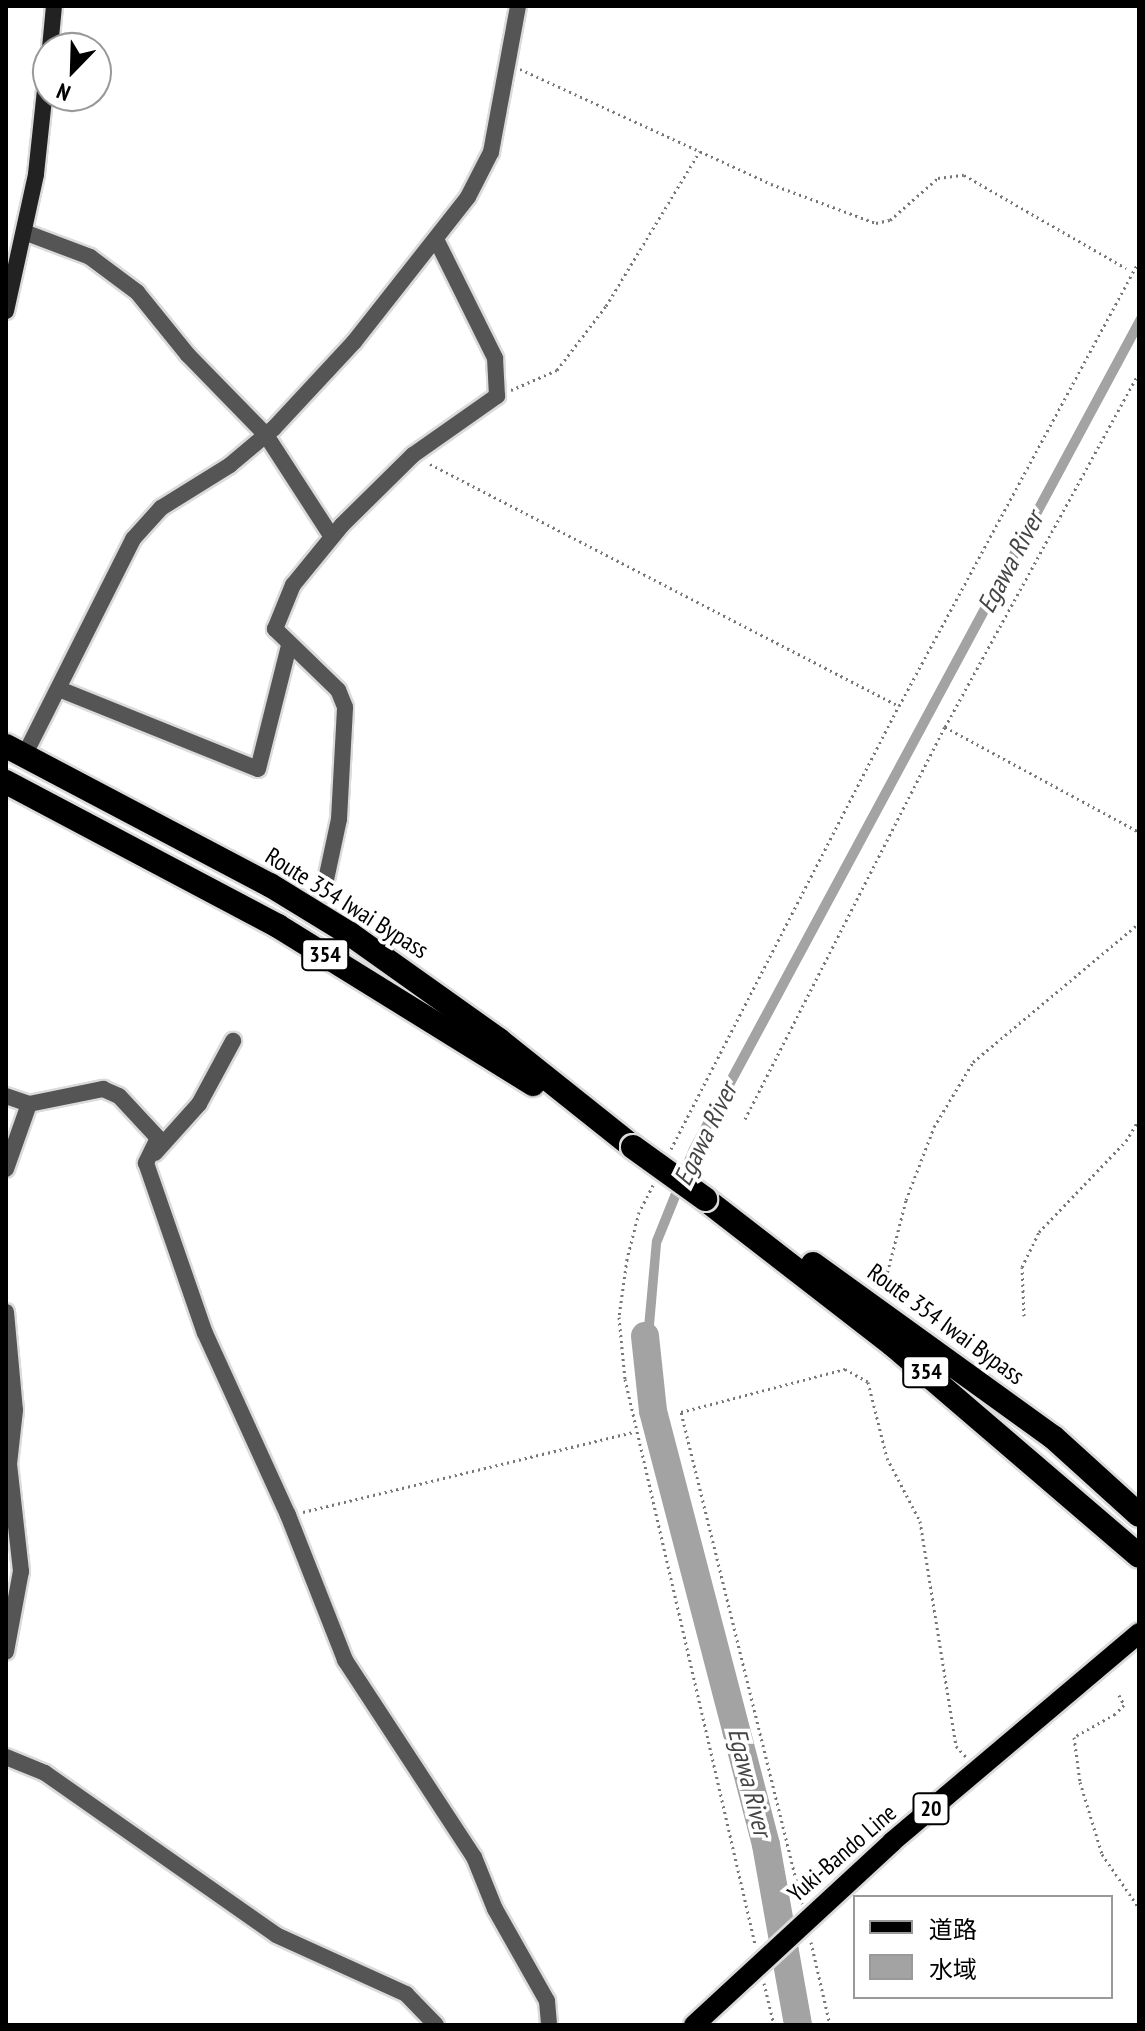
<!DOCTYPE html>
<html>
<head>
<meta charset="utf-8">
<style>
	body { margin:0 }
	#map { position:relative; width:1145px; height:2031px; overflow:hidden; background:#fff; font-family:"PT Sans Narrow","Noto Sans JP",sans-serif }
	div>[style] { position:absolute }
	[style*='--x'] { left:calc(var(--x)*1px); top:calc(var(--y)*1px); width:calc(var(--w)*1px); rotate:calc(var(--a)*1deg) }
	.water>* { inset:0; background:#a3a3a3 }
	.river>* { height:28px; margin:-14px; padding:0 14px; transform-origin:14px; border-radius:14px; background:#a3a3a3 }
	.path>* { height:3px; margin-top:-1.5px; transform-origin:0; background:repeating-linear-gradient(90deg,#777 0 2px,transparent 0 6px) }
	.roads { filter:drop-shadow(2px 0 #dbdbdb) drop-shadow(-2px 0 #dbdbdb) drop-shadow(0 2px #dbdbdb) drop-shadow(0 -2px #dbdbdb) }
	.street>* { height:16px; margin:-8px; padding:0 8px; transform-origin:8px; border-radius:8px; background:#555 }
	.secondary>* { height:16px; margin:-8px; padding:0 8px; transform-origin:8px; border-radius:8px; background:#222 }
	.primary>* { height:20px; margin:-10px; padding:0 10px; transform-origin:10px; border-radius:10px; background:#000 }
	.highway>* { height:24px; margin:-12px; padding:0 12px; transform-origin:12px; border-radius:12px; background:#000 }
	.bridges { filter:drop-shadow(2px 0 #dbdbdb) drop-shadow(-2px 0 #dbdbdb) drop-shadow(0 2px #dbdbdb) drop-shadow(0 -2px #dbdbdb) }
	.highway-bridge>* { height:24px; margin:-12px; padding:0 12px; transform-origin:12px; border-radius:12px; background:#000 }
	span { translate:-50% -50%; white-space:nowrap; text-align:center; line-height:1.15; -webkit-text-stroke:7px #fff; paint-order:stroke }
	.shield-label span { padding:2px 6px; background:#fff; border:2px solid; border-radius:6px; -webkit-text-stroke-width:0 }
	.shield-label { font-size:22px; color:#000; font-weight:700 }
	.street-label { font-size:24px; color:#000 }
	.water-label { font-size:26px; color:#444; font-style:italic }
	.frame { position:absolute; inset:0; border:8px solid #000; pointer-events:none }
	.legend { position:absolute; left:853px; top:1895px; width:260px; height:104px; box-sizing:border-box; background:#fff; border:2px solid #999; margin:0; padding:10px 14px; list-style:none; font-size:24px; color:#000 }
	.legend li { display:flex; align-items:center; gap:16px; height:40px }
	.legend b { width:40px; border:2px solid #999 }
	.north { position:absolute; left:32px; top:32px; width:80px; height:80px; box-sizing:border-box; background:#fff; border:2px solid #999; border-radius:50%; rotate:203deg; font-size:22px; font-weight:700; line-height:32px; text-align:center; color:#000 }
	.north::after { content:''; display:block; margin:auto; width:28px; height:36px; background:#000; clip-path:polygon(50% 0,100% 100%,50% 72%,0 100%) }
</style>
</head>
<body>
<div id="map">
	<div class="water">
		<div style="clip-path:polygon(1139px 312px,1139px 333px,698px 1153px,661px 1244px,650px 1372px,640px 1371px,652px 1240px,689px 1148px)"></div>
	</div>
	<div class="river">
		<div style="--x:645;--y:1336;--w:75;--a:83.9"></div>
		<div style="--x:653;--y:1411;--w:448;--a:75.4"></div>
		<div style="--x:766;--y:1845;--w:183;--a:79.9"></div>
	</div>
	<div class="path">
		<div style="--x:520;--y:69;--w:276;--a:24.6"></div>
		<div style="--x:771;--y:184;--w:112;--a:20.4"></div>
		<div style="--x:876;--y:223;--w:14;--a:-12"></div>
		<div style="--x:890;--y:220;--w:64;--a:-41.2"></div>
		<div style="--x:938;--y:178;--w:26;--a:-7"></div>
		<div style="--x:964;--y:175;--w:187;--a:29.9"></div>
		<div style="--x:511;--y:390;--w:50;--a:-23.5"></div>
		<div style="--x:557;--y:370;--w:81;--a:-52.6"></div>
		<div style="--x:606;--y:306;--w:181;--a:-58.8"></div>
		<div style="--x:430;--y:464;--w:528;--a:27.29"></div>
		<div style="--x:945;--y:727;--w:221;--a:28.4"></div>
		<div style="--x:745;--y:1119;--w:440;--a:-63"></div>
		<div style="--x:945;--y:727;--w:404;--a:-61.3"></div>
		<div style="--x:671;--y:1149;--w:498;--a:-62.8"></div>
		<div style="--x:899;--y:706;--w:506;--a:-61.66"></div>
		<div style="--x:653;--y:1185;--w:30;--a:117"></div>
		<div style="--x:639;--y:1212;--w:49;--a:104.3"></div>
		<div style="--x:627;--y:1259;--w:59;--a:97.9"></div>
		<div style="--x:619;--y:1317;--w:62;--a:84.5"></div>
		<div style="--x:625;--y:1379;--w:580;--a:77.04"></div>
		<div style="--x:886;--y:1278;--w:81;--a:-75.6"></div>
		<div style="--x:906;--y:1200;--w:78;--a:-69"></div>
		<div style="--x:934;--y:1127;--w:76;--a:-59"></div>
		<div style="--x:973;--y:1062;--w:217;--a:-39.9"></div>
		<div style="--x:1024;--y:1316;--w:49;--a:-92.3"></div>
		<div style="--x:1022;--y:1267;--w:39;--a:-64"></div>
		<div style="--x:1039;--y:1232;--w:126;--a:-46.3"></div>
		<div style="--x:1126;--y:1141;--w:26;--a:-59"></div>
		<div style="--x:303;--y:1512;--w:341;--a:-13.6"></div>
		<div style="--x:1119;--y:1695;--w:11;--a:63"></div>
		<div style="--x:1124;--y:1705;--w:13;--a:135"></div>
		<div style="--x:1115;--y:1714;--w:47;--a:150.7"></div>
		<div style="--x:1074;--y:1737;--w:45;--a:82.4"></div>
		<div style="--x:1080;--y:1782;--w:75;--a:73"></div>
		<div style="--x:1102;--y:1854;--w:65;--a:55.6"></div>
		<div style="--x:802;--y:1904;--w:507;--a:-103.82"></div>
		<div style="--x:681;--y:1412;--w:170;--a:-14.7"></div>
		<div style="--x:845;--y:1369;--w:26;--a:29"></div>
		<div style="--x:868;--y:1382;--w:78;--a:76"></div>
		<div style="--x:887;--y:1458;--w:71;--a:62.4"></div>
		<div style="--x:920;--y:1521;--w:228;--a:80.9"></div>
		<div style="--x:956;--y:1746;--w:16;--a:47"></div>
		<div style="--x:811;--y:1942;--w:85;--a:77.1"></div>
		<div style="--x:764;--y:1983;--w:43;--a:76.6"></div>
	</div>
	<div class="roads">
		<div class="street">
			<div style="--x:24;--y:232;--w:71;--a:20.7"></div>
			<div style="--x:90;--y:257;--w:59;--a:36.7"></div>
			<div style="--x:137;--y:292;--w:81;--a:51"></div>
			<div style="--x:188;--y:355;--w:112;--a:45.7"></div>
			<div style="--x:266;--y:435;--w:121;--a:57.1"></div>
			<div style="--x:59;--y:689;--w:214;--a:21.9"></div>
			<div style="--x:258;--y:769;--w:127;--a:-75.9"></div>
			<div style="--x:24;--y:756;--w:243;--a:-63.3"></div>
			<div style="--x:133;--y:539;--w:42;--a:-47.9"></div>
			<div style="--x:161;--y:508;--w:81;--a:-31.9"></div>
			<div style="--x:230;--y:465;--w:57;--a:-40.1"></div>
			<div style="--x:274;--y:428;--w:117;--a:-47.1"></div>
			<div style="--x:354;--y:342;--w:184;--a:-51.8"></div>
			<div style="--x:468;--y:197;--w:51;--a:-62.9"></div>
			<div style="--x:491;--y:152;--w:148;--a:-79.5"></div>
			<div style="--x:324;--y:889;--w:72;--a:-77.9"></div>
			<div style="--x:339;--y:819;--w:112;--a:-86.9"></div>
			<div style="--x:345;--y:707;--w:18;--a:-112"></div>
			<div style="--x:338;--y:690;--w:88;--a:-135.9"></div>
			<div style="--x:275;--y:629;--w:48;--a:-67.8"></div>
			<div style="--x:293;--y:585;--w:77;--a:-50.8"></div>
			<div style="--x:342;--y:525;--w:100;--a:-44.6"></div>
			<div style="--x:413;--y:455;--w:103;--a:-35.1"></div>
			<div style="--x:497;--y:396;--w:38;--a:-93"></div>
			<div style="--x:495;--y:358;--w:131;--a:-116.4"></div>
			<div style="--x:6;--y:1096;--w:24;--a:19"></div>
			<div style="--x:29;--y:1104;--w:76;--a:-11.5"></div>
			<div style="--x:103;--y:1089;--w:17;--a:24"></div>
			<div style="--x:119;--y:1096;--w:57;--a:47.1"></div>
			<div style="--x:158;--y:1138;--w:28;--a:116"></div>
			<div style="--x:146;--y:1163;--w:180;--a:70.9"></div>
			<div style="--x:205;--y:1333;--w:200;--a:65.5"></div>
			<div style="--x:288;--y:1515;--w:156;--a:68.5"></div>
			<div style="--x:345;--y:1660;--w:235;--a:56.8"></div>
			<div style="--x:474;--y:1857;--w:56;--a:68"></div>
			<div style="--x:495;--y:1909;--w:106;--a:60.5"></div>
			<div style="--x:547;--y:2001;--w:24;--a:85"></div>
			<div style="--x:155;--y:1153;--w:66;--a:-48.1"></div>
			<div style="--x:199;--y:1104;--w:72;--a:-61.6"></div>
			<div style="--x:6;--y:1169;--w:69;--a:-70.5"></div>
			<div style="--x:6;--y:1312;--w:98;--a:84.8"></div>
			<div style="--x:15;--y:1410;--w:54;--a:96.3"></div>
			<div style="--x:9;--y:1464;--w:108;--a:83.6"></div>
			<div style="--x:21;--y:1571;--w:82;--a:100.5"></div>
			<div style="--x:6;--y:1757;--w:42;--a:22.3"></div>
			<div style="--x:45;--y:1773;--w:282;--a:35"></div>
			<div style="--x:276;--y:1935;--w:143;--a:24.4"></div>
			<div style="--x:406;--y:1994;--w:43;--a:45.9"></div>
		</div>
		<div class="secondary">
			<div style="--x:50;--y:48;--w:42;--a:-84.6"></div>
			<div style="--x:6;--y:311;--w:140;--a:-77.6"></div>
			<div style="--x:36;--y:174;--w:113;--a:-83.9"></div>
		</div>
		<div class="primary">
			<div style="--x:694;--y:2025;--w:270;--a:-42.7"></div>
			<div style="--x:892;--y:1842;--w:324;--a:-40.2"></div>
		</div>
		<div class="highway">
			<div style="--x:6;--y:746;--w:298;--a:27.8"></div>
			<div style="--x:270;--y:885;--w:94;--a:31.5"></div>
			<div style="--x:350;--y:934;--w:183;--a:35.4"></div>
			<div style="--x:499;--y:1040;--w:171;--a:38.6"></div>
			<div style="--x:6;--y:782;--w:308;--a:27.9"></div>
			<div style="--x:278;--y:926;--w:300;--a:31.8"></div>
			<div style="--x:705;--y:1199;--w:238;--a:37.8"></div>
			<div style="--x:893;--y:1345;--w:324;--a:40.6"></div>
			<div style="--x:813;--y:1264;--w:296;--a:35.8"></div>
			<div style="--x:1053;--y:1437;--w:116;--a:42.2"></div>
		</div>
	</div>
	<div class="bridges">
		<div class="highway-bridge">
			<div style="--x:633;--y:1147;--w:89;--a:35.8"></div>
		</div>
	</div>
	<div class="shield-label">
		<span style="left:325px;top:955px">354</span>
		<span style="left:926px;top:1372px">354</span>
		<span style="left:931px;top:1809px">20</span>
	</div>
	<div class="street-label">
		<span style="left:347px;top:903px;rotate:32deg">Route 354 Iwai Bypass</span>
		<span style="left:946px;top:1324px;rotate:36deg">Route 354 Iwai Bypass</span>
		<span style="left:842px;top:1853px;rotate:-41deg">Yuki-Bando Line</span>
	</div>
	<div class="water-label">
		<span style="left:1010px;top:562px;rotate:-62deg">Egawa River</span>
		<span style="left:705px;top:1134px;rotate:-64deg">Egawa River</span>
		<span style="left:750px;top:1782px;rotate:76deg">Egawa River</span>
	</div>
	<div class="frame"></div>
	<ul class="legend">
	<li><b style="height:10px;background:#000"></b>道路</li>
	<li><b style="height:22px;background:#a3a3a3"></b>水域</li>
	</ul>
	<div class="north">N</div>
</div>
</body>
</html>
